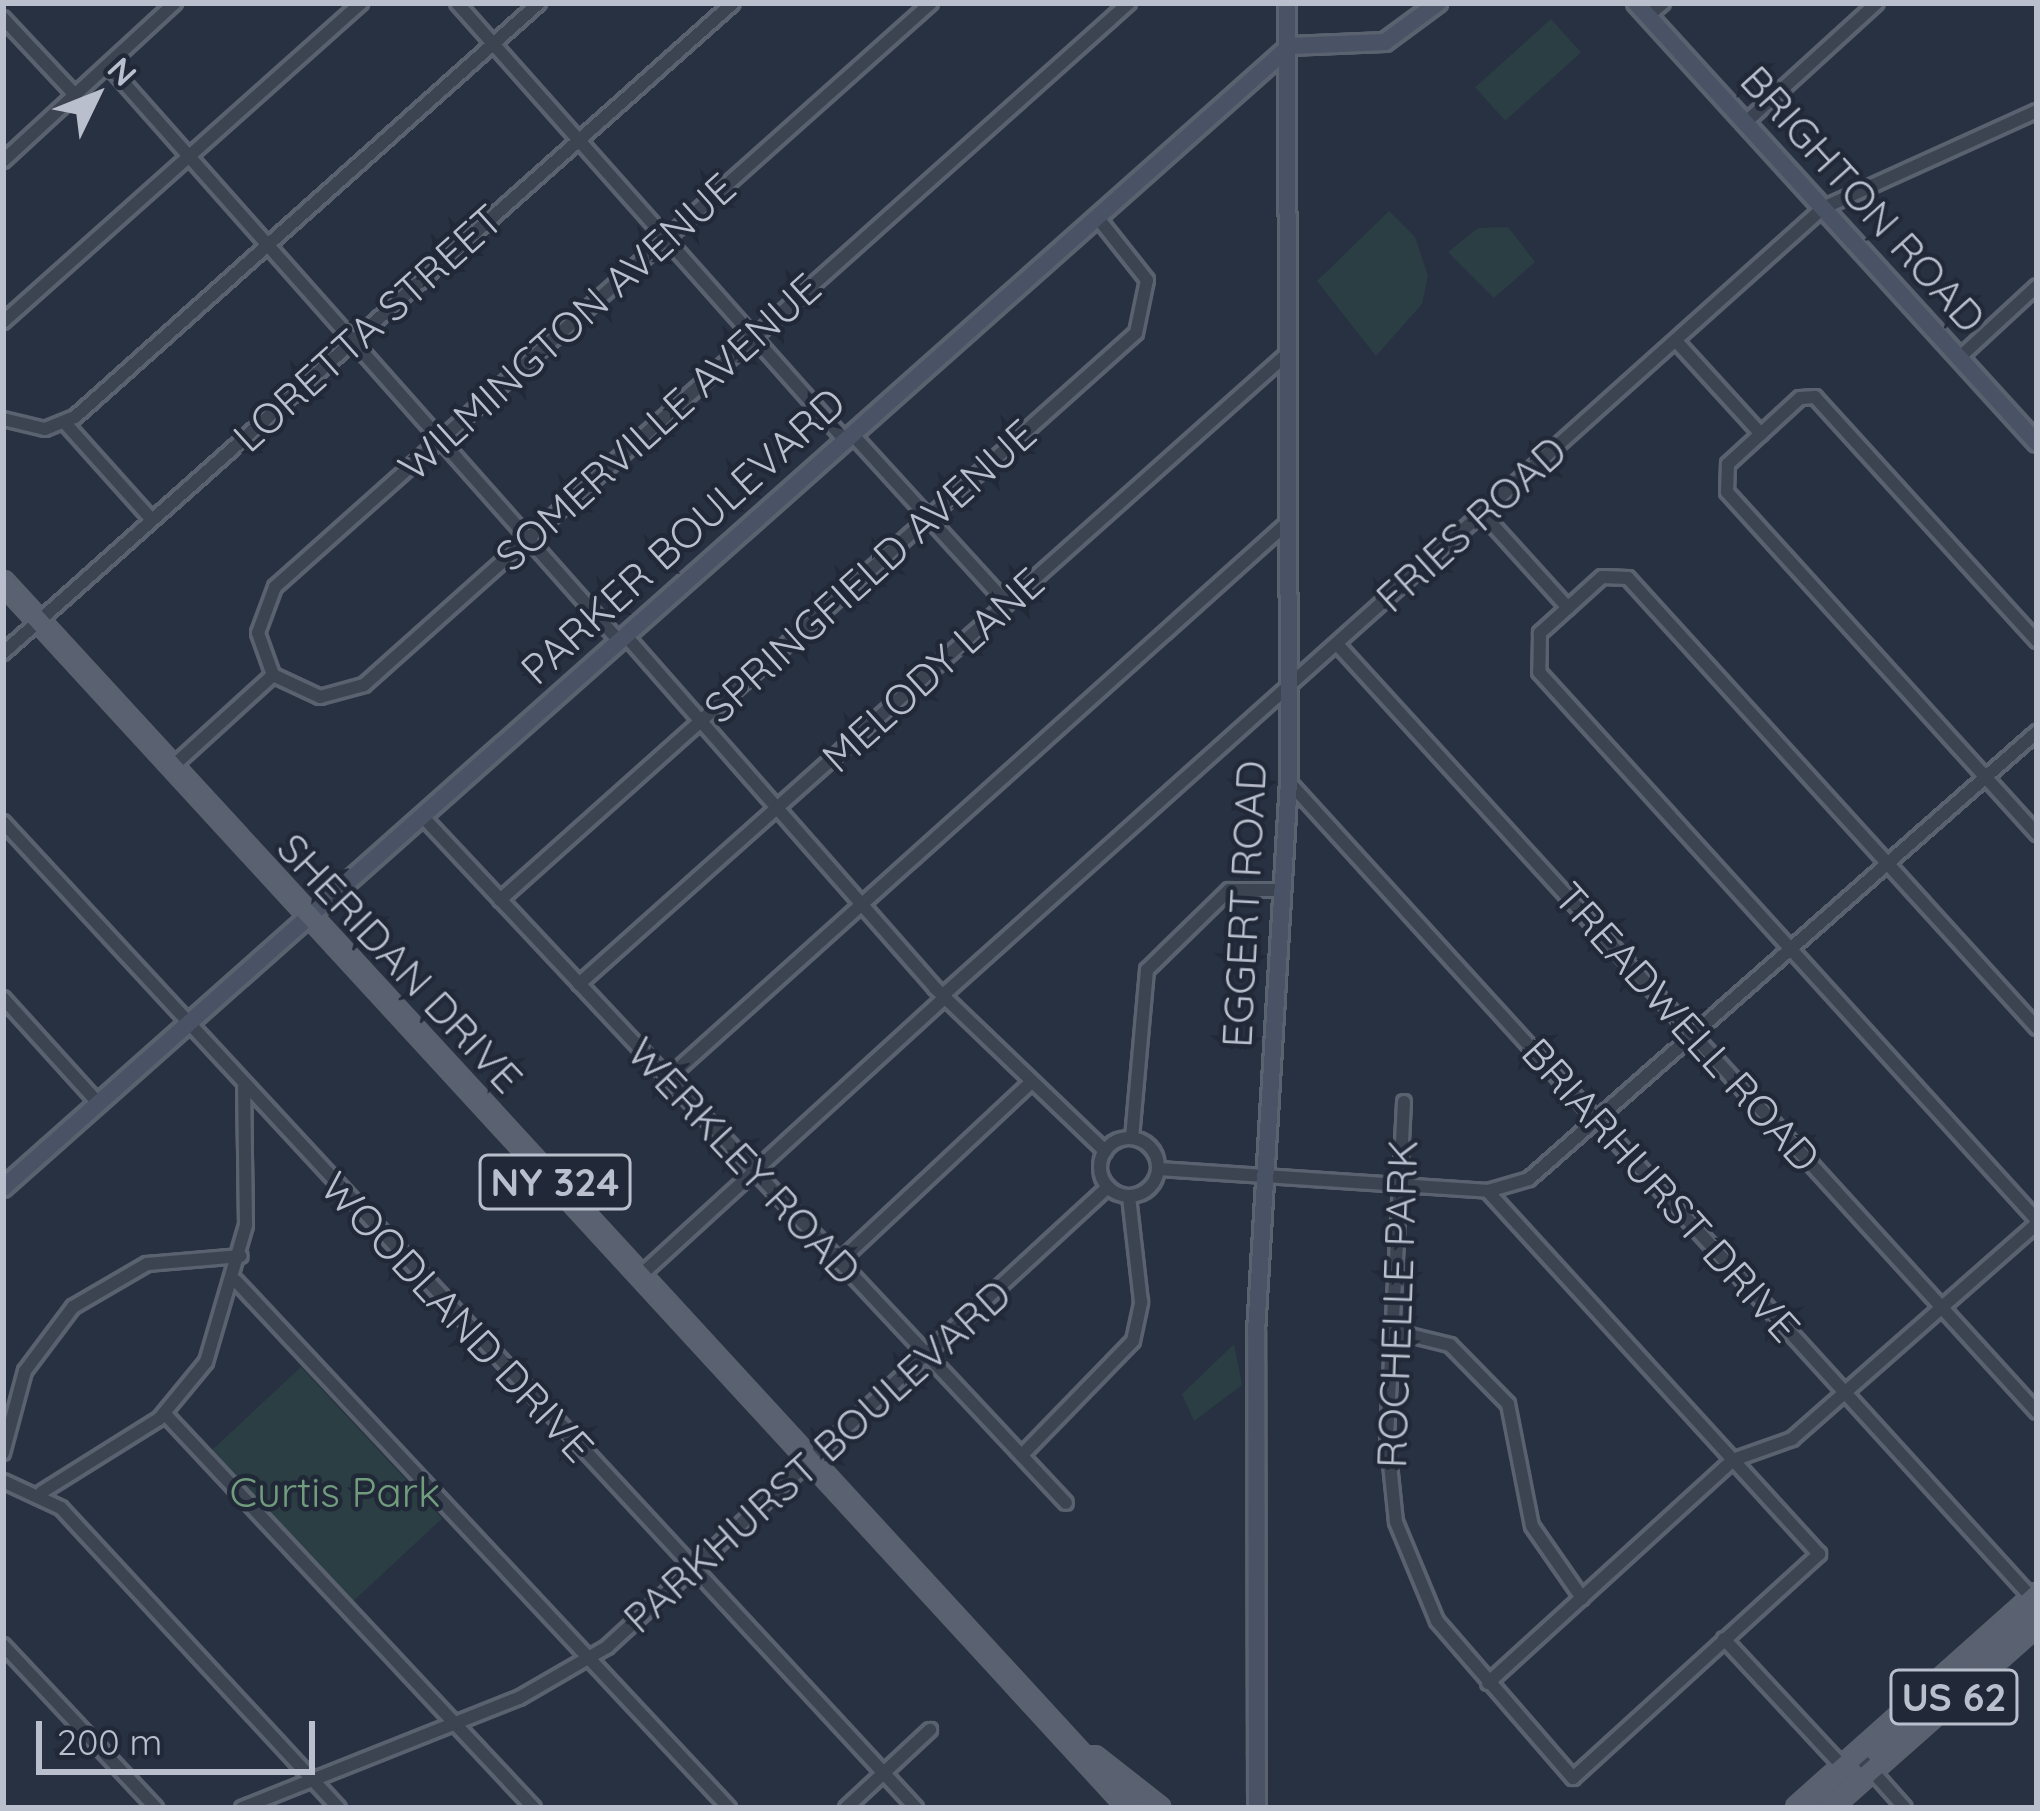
<!DOCTYPE html>
<html>
<head>
<meta charset="utf-8">
<style>
	body { margin:0 }
	#map { position:relative; width:2040px; height:1811px; overflow:hidden; background:#283142; font-family:Quicksand,sans-serif }
	div>[style] { position:absolute }
	[style*='--x'] { left:calc(var(--x)*1px); top:calc(var(--y)*1px); width:calc(var(--w)*1px); rotate:calc(var(--a)*1deg) }
	.green>* { inset:0; background:#2a3e43; transform-origin:0 0 }
	.roads { filter:drop-shadow(3px 0 #5a616f) drop-shadow(-3px 0 #5a616f) drop-shadow(0 3px #5a616f) drop-shadow(0 -3px #5a616f) }
	.street>* { height:12px; margin:-6px; padding:0 6px; transform-origin:6px; border-radius:6px; background:#3c4452 }
	.street>.ring { margin:-6px; padding:0; box-sizing:content-box; background:none; border:12px solid #3c4452; border-radius:50% }
	.secondary>* { height:16px; margin:-8px; padding:0 8px; transform-origin:8px; border-radius:8px; background:#4a5265 }
	.primary>* { height:18px; margin:-9px; padding:0 9px; transform-origin:9px; border-radius:9px; background:#5a6272 }
	span { translate:-50% -50%; white-space:nowrap; text-align:center; line-height:1.15; -webkit-text-stroke:9px #212837; paint-order:stroke }
	.shield-label span { padding:3px 9px; background:#212837; border:3px solid; border-radius:9px; -webkit-text-stroke-width:0 }
	.shield-label { font-size:39px; color:#b9bfcc; font-weight:700 }
	.street-label { font-size:42px; color:#b9bfcc }
	.park-label { font-size:42px; color:#719c7e }
	.frame { position:absolute; inset:0; border:6px solid #b9bfcc; pointer-events:none }
	.north { position:absolute; left:36px; top:36px; width:120px; height:120px; -webkit-text-stroke:9px #212837; paint-order:stroke; rotate:47deg; font-size:33px; font-weight:700; line-height:48px; text-align:center; color:#b9bfcc }
	.north::after { content:''; display:block; margin:auto; width:42px; height:54px; background:#b9bfcc; clip-path:polygon(50% 0,100% 100%,50% 72%,0 100%) }
	.scale { position:absolute; left:36px; top:1721px; width:279px; height:54px; box-sizing:border-box; border:6px solid #b9bfcc; border-top:0; padding-left:15px; font-size:36px; line-height:42px; white-space:nowrap; color:#b9bfcc; -webkit-text-stroke:9px #212837; paint-order:stroke }
</style>
</head>
<body>
<div id="map">
	<div class="green">
		<div style="left:1551px;top:19px;width:45px;height:102px;rotate:48deg"></div>
		<div style="clip-path:polygon(1389px 211px,1415px 237px,1428px 276px,1422px 304px,1376px 356px,1317px 281px)"></div>
		<div style="clip-path:polygon(1508px 227px,1535px 262px,1494px 298px,1448px 252px,1478px 228px)"></div>
		<div style="clip-path:polygon(1234px 1344px,1242px 1385px,1194px 1421px,1182px 1394px)"></div>
		<div style="left:301px;top:1367px;width:207px;height:122px;rotate:47deg"></div>
	</div>
	<div class="roads">
		<div class="street">
			<div style="--x:457;--y:3;--w:584;--a:48.4"></div>
			<div style="--x:931;--y:3;--w:878;--a:138.32"></div>
			<div style="--x:275;--y:587;--w:49;--a:110.3"></div>
			<div style="--x:258;--y:633;--w:45;--a:70.3"></div>
			<div style="--x:273;--y:675;--w:52;--a:25.1"></div>
			<div style="--x:320;--y:697;--w:46;--a:-15.3"></div>
			<div style="--x:364;--y:685;--w:1025;--a:-41.72"></div>
			<div style="--x:1648;--y:16;--w:20;--a:-41"></div>
			<div style="--x:3;--y:18;--w:105;--a:46.9"></div>
			<div style="--x:108;--y:65;--w:771;--a:48.42"></div>
			<div style="--x:1745;--y:123;--w:178;--a:-42.3"></div>
			<div style="--x:3;--y:161;--w:234;--a:-42.6"></div>
			<div style="--x:3;--y:322;--w:480;--a:-41.7"></div>
			<div style="--x:1676;--y:341;--w:126;--a:47.6"></div>
			<div style="--x:1959;--y:358;--w:106;--a:-42.7"></div>
			<div style="--x:3;--y:419;--w:43;--a:13.4"></div>
			<div style="--x:45;--y:429;--w:32;--a:-22"></div>
			<div style="--x:75;--y:417;--w:622;--a:-41.74"></div>
			<div style="--x:65;--y:423;--w:129;--a:48.1"></div>
			<div style="--x:852;--y:434;--w:230;--a:47.6"></div>
			<div style="--x:1482;--y:513;--w:128;--a:47.8"></div>
			<div style="--x:626;--y:636;--w:468;--a:48.7"></div>
			<div style="--x:935;--y:988;--w:236;--a:43.8"></div>
			<div style="--x:2037;--y:641;--w:330;--a:-132.3"></div>
			<div style="--x:1815;--y:397;--w:15;--a:176"></div>
			<div style="--x:1800;--y:398;--w:98;--a:137.5"></div>
			<div style="--x:1728;--y:464;--w:28;--a:92"></div>
			<div style="--x:1727;--y:492;--w:462;--a:47.8"></div>
			<div style="--x:1337;--y:644;--w:1039;--a:47.65"></div>
			<div style="--x:3;--y:653;--w:977;--a:-41.68"></div>
			<div style="--x:172;--y:767;--w:137;--a:-42.3"></div>
			<div style="--x:1289;--y:782;--w:1104;--a:47.68"></div>
			<div style="--x:423;--y:817;--w:940;--a:46.85"></div>
			<div style="--x:3;--y:822;--w:1344;--a:47.2"></div>
			<div style="--x:500;--y:900;--w:852;--a:-41.72"></div>
			<div style="--x:1136;--y:333;--w:54;--a:-78.3"></div>
			<div style="--x:1147;--y:280;--w:80;--a:-128.4"></div>
			<div style="--x:579;--y:984;--w:948;--a:-41.66"></div>
			<div style="--x:942;--y:996;--w:1182;--a:-41.81"></div>
			<div style="--x:1823;--y:208;--w:235;--a:-24.4"></div>
			<div style="--x:3;--y:998;--w:143;--a:47.8"></div>
			<div style="--x:2037;--y:1028;--w:608;--a:-132.27"></div>
			<div style="--x:1628;--y:578;--w:26;--a:-178"></div>
			<div style="--x:1602;--y:577;--w:84;--a:137.9"></div>
			<div style="--x:1540;--y:633;--w:39;--a:91"></div>
			<div style="--x:1539;--y:672;--w:740;--a:47.74"></div>
			<div style="--x:667;--y:1079;--w:831;--a:-41.88"></div>
			<div style="--x:1404;--y:1102;--w:333;--a:92.9"></div>
			<div style="--x:1387;--y:1435;--w:87;--a:84.1"></div>
			<div style="--x:1396;--y:1522;--w:107;--a:67.5"></div>
			<div style="--x:1437;--y:1621;--w:208;--a:49.1"></div>
			<div style="--x:1573;--y:1778;--w:333;--a:-42.3"></div>
			<div style="--x:1819;--y:1554;--w:491;--a:-132.4"></div>
			<div class="ring" style="left:1100px;top:1138px;width:46px;height:46px"></div>
			<div style="--x:1132;--y:1138;--w:169;--a:-84.9"></div>
			<div style="--x:1147;--y:970;--w:115;--a:-44.3"></div>
			<div style="--x:1229;--y:890;--w:55;--a:0"></div>
			<div style="--x:1159;--y:1169;--w:330;--a:3.8"></div>
			<div style="--x:1488;--y:1191;--w:43;--a:-16.3"></div>
			<div style="--x:1529;--y:1179;--w:677;--a:-41.35"></div>
			<div style="--x:839;--y:1262;--w:260;--a:-43.1"></div>
			<div style="--x:642;--y:1274;--w:409;--a:-42.4"></div>
			<div style="--x:236;--y:1281;--w:722;--a:46.91"></div>
			<div style="--x:1393;--y:1331;--w:59;--a:13.8"></div>
			<div style="--x:1450;--y:1345;--w:83;--a:45.5"></div>
			<div style="--x:1508;--y:1404;--w:124;--a:78.9"></div>
			<div style="--x:1532;--y:1526;--w:88;--a:55.2"></div>
			<div style="--x:165;--y:1414;--w:540;--a:46.88"></div>
			<div style="--x:3;--y:1453;--w:85;--a:-75"></div>
			<div style="--x:25;--y:1371;--w:80;--a:-53.1"></div>
			<div style="--x:73;--y:1307;--w:86;--a:-30.2"></div>
			<div style="--x:147;--y:1264;--w:94;--a:-4.9"></div>
			<div style="--x:1022;--y:1455;--w:159;--a:-45.8"></div>
			<div style="--x:1133;--y:1341;--w:40;--a:-78"></div>
			<div style="--x:1141;--y:1302;--w:106;--a:-96.5"></div>
			<div style="--x:3;--y:1481;--w:64;--a:25"></div>
			<div style="--x:61;--y:1508;--w:409;--a:47.2"></div>
			<div style="--x:42;--y:1492;--w:138;--a:-32"></div>
			<div style="--x:159;--y:1419;--w:74;--a:-50.5"></div>
			<div style="--x:206;--y:1362;--w:143;--a:-73.7"></div>
			<div style="--x:246;--y:1225;--w:138;--a:-90.8"></div>
			<div style="--x:1724;--y:1639;--w:175;--a:47.1"></div>
			<div style="--x:3;--y:1645;--w:224;--a:46.8"></div>
			<div style="--x:1488;--y:1683;--w:331;--a:-42.3"></div>
			<div style="--x:1733;--y:1460;--w:63;--a:-19.6"></div>
			<div style="--x:1792;--y:1439;--w:326;--a:-41.3"></div>
			<div style="--x:1857;--y:1754;--w:72;--a:48.4"></div>
			<div style="--x:242;--y:1808;--w:298;--a:-21.7"></div>
			<div style="--x:519;--y:1698;--w:102;--a:-30.1"></div>
			<div style="--x:607;--y:1647;--w:680;--a:-42.56"></div>
			<div style="--x:846;--y:1808;--w:115;--a:-42.9"></div>
		</div>
		<div class="secondary">
			<div style="--x:1636;--y:3;--w:595;--a:47.66"></div>
			<div style="--x:3;--y:1188;--w:1721;--a:-41.58"></div>
			<div style="--x:1290;--y:46;--w:95;--a:-2.4"></div>
			<div style="--x:1385;--y:42;--w:66;--a:-36.3"></div>
			<div style="--x:1257;--y:1808;--w:476;--a:-90.1"></div>
			<div style="--x:1256;--y:1332;--w:551;--a:-86.57"></div>
			<div style="--x:1289;--y:782;--w:779;--a:-90.15"></div>
		</div>
		<div class="primary">
			<div style="--x:3;--y:582;--w:1665;--a:47.41"></div>
			<div style="--x:1094;--y:1757;--w:83;--a:38.1"></div>
			<div style="--x:1797;--y:1808;--w:322;--a:-41.7"></div>
			<div style="--x:1829;--y:1808;--w:278;--a:-41.5"></div>
		</div>
	</div>
	<div class="shield-label">
		<span style="left:555px;top:1182px">NY 324</span>
		<span style="left:1954px;top:1697px">US 62</span>
	</div>
	<div class="street-label">
		<span style="left:1863px;top:199px;rotate:48deg">BRIGHTON ROAD</span>
		<span style="left:567px;top:327px;rotate:-42deg">WILMINGTON AVENUE</span>
		<span style="left:368px;top:328px;rotate:-42deg">LORETTA STREET</span>
		<span style="left:658px;top:422px;rotate:-42deg">SOMERVILLE AVENUE</span>
		<span style="left:1471px;top:524px;rotate:-42deg">FRIES ROAD</span>
		<span style="left:683px;top:536px;rotate:-42deg">PARKER BOULEVARD</span>
		<span style="left:870px;top:571px;rotate:-42deg">SPRINGFIELD AVENUE</span>
		<span style="left:933px;top:670px;rotate:-42deg">MELODY LANE</span>
		<span style="left:1244px;top:904px;rotate:-87deg">EGGERT ROAD</span>
		<span style="left:400px;top:963px;rotate:47deg">SHERIDAN DRIVE</span>
		<span style="left:1687px;top:1027px;rotate:48deg">TREADWELL ROAD</span>
		<span style="left:744px;top:1161px;rotate:47deg">WERKLEY ROAD</span>
		<span style="left:1661px;top:1190px;rotate:48deg">BRIARHURST DRIVE</span>
		<span style="left:1397px;top:1304px;rotate:-88deg">ROCHELLE PARK</span>
		<span style="left:457px;top:1317px;rotate:47deg">WOODLAND DRIVE</span>
		<span style="left:817px;top:1456px;rotate:-42deg">PARKHURST BOULEVARD</span>
	</div>
	<div class="park-label">
		<span style="left:335px;top:1492px">Curtis Park</span>
	</div>
	<div class="frame"></div>
	<div class="north">N</div>
	<div class="scale">200 m</div>
</div>
</body>
</html>
